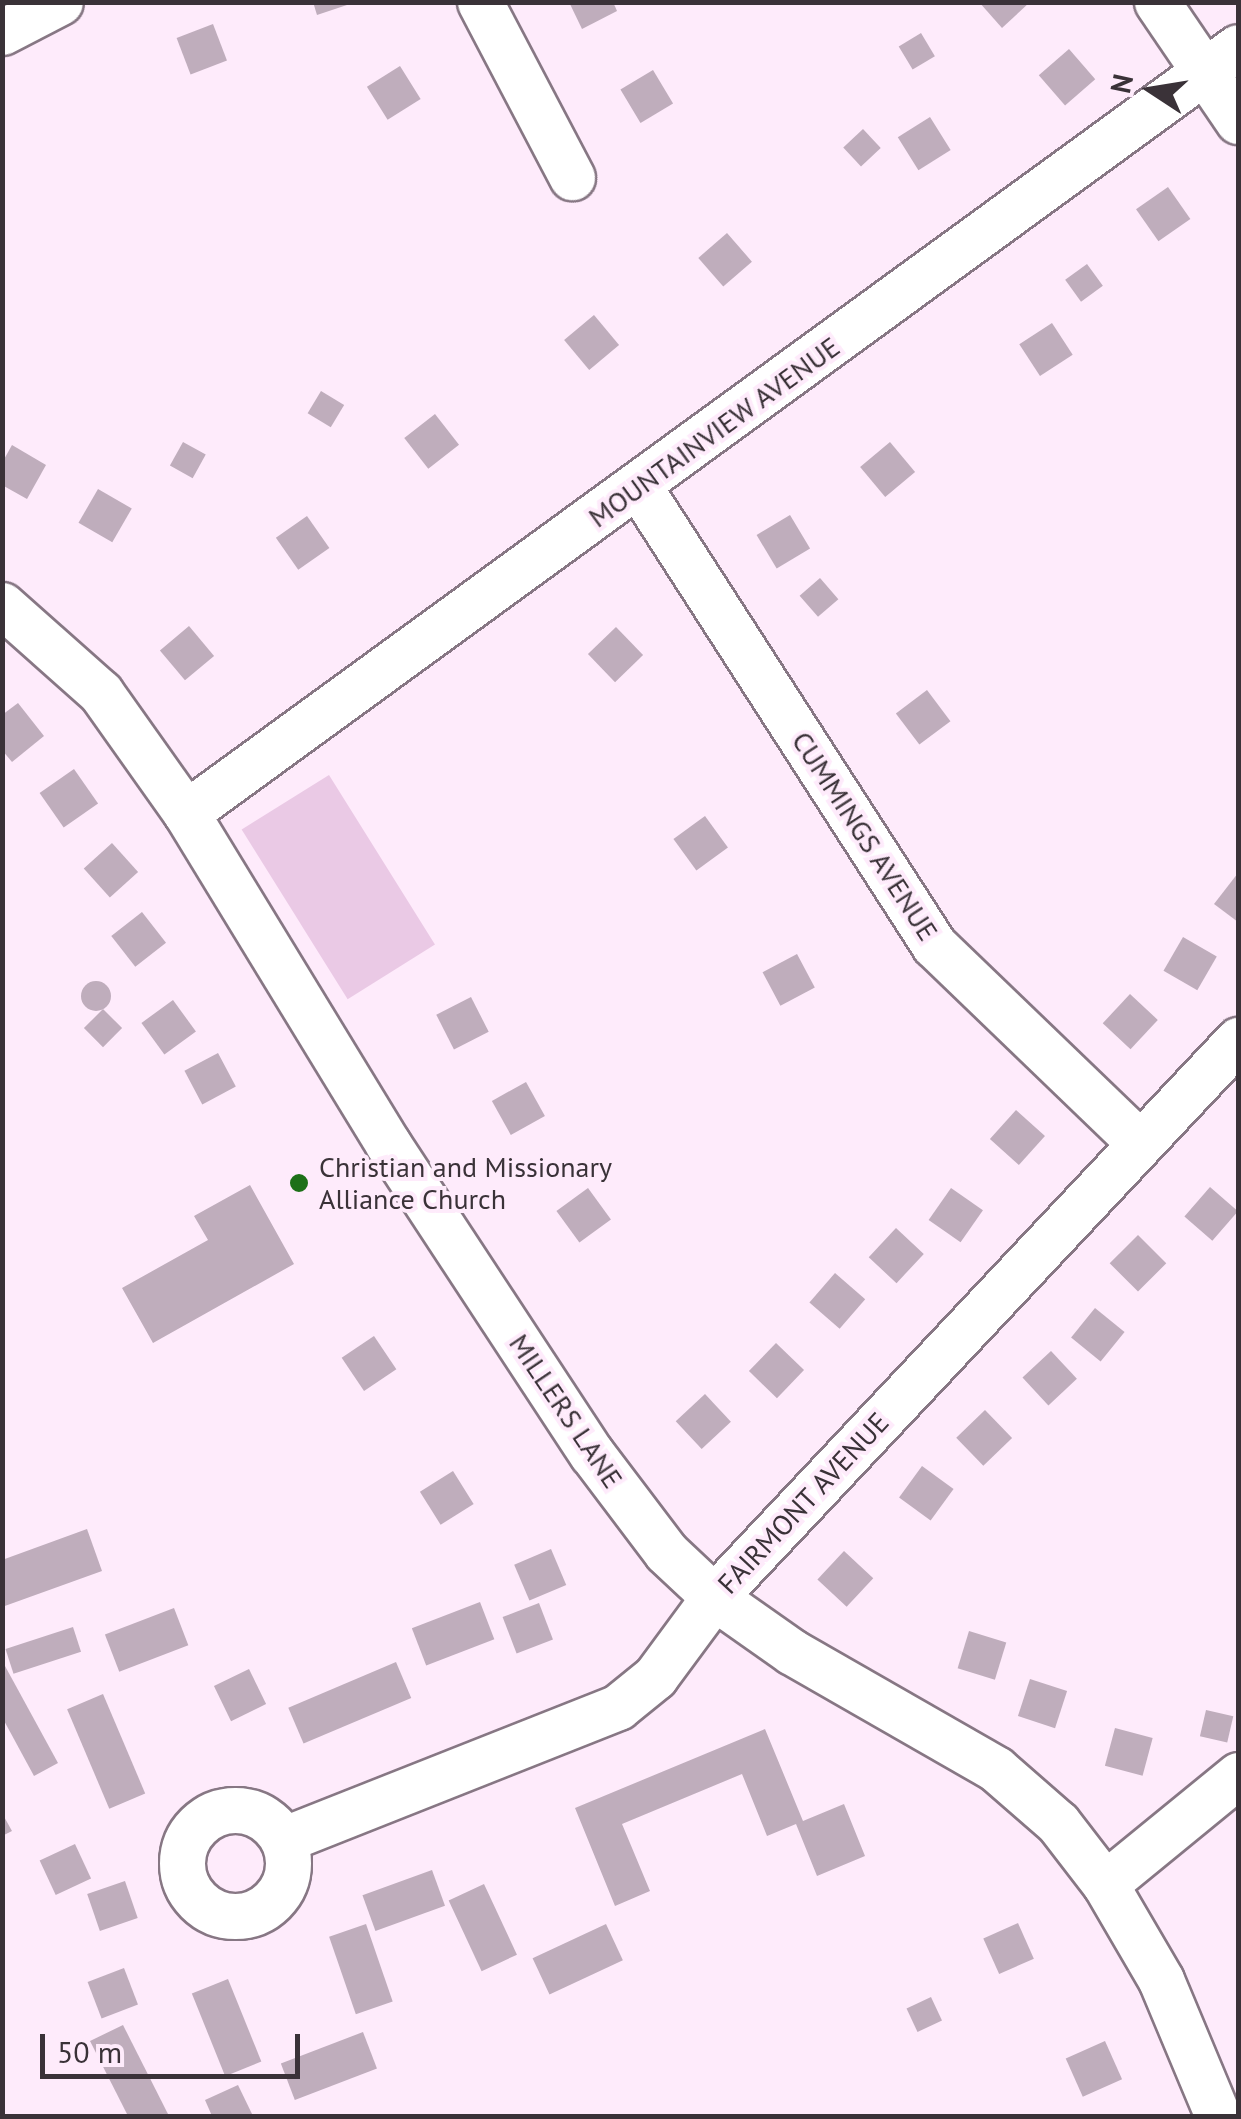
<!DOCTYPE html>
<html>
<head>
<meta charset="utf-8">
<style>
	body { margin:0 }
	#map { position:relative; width:1241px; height:2119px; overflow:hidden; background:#feebfb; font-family:"PT Sans",sans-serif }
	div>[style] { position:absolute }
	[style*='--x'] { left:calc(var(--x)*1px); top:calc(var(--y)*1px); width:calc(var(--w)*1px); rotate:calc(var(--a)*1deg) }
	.green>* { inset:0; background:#eac9e5; transform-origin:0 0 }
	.building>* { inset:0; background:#bfadbc; transform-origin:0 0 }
	.round { border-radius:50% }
	.roads { filter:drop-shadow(2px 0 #877784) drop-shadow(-2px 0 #877784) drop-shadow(0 2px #877784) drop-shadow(0 -2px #877784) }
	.minor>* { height:45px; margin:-22.5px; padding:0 22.5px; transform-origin:22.5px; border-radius:22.5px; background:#fff }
	.minor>.ring { margin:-22.5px; padding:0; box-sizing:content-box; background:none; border:45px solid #fff; border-radius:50% }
	.dots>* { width:28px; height:28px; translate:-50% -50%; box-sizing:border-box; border:5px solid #feebfb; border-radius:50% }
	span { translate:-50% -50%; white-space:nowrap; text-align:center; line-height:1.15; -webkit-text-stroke:8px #feebfb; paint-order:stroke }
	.street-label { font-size:28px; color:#3a3238 }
	.poi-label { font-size:28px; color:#3a3238 }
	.left { translate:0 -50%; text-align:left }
	.frame { position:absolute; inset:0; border:5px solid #3a3238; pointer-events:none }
	.north { position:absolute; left:1101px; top:40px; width:100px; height:100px; -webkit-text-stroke:8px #feebfb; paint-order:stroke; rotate:282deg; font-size:28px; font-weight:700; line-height:40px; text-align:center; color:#3a3238 }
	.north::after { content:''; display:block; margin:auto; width:35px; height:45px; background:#3a3238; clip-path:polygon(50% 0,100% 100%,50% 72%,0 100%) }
	.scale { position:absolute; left:40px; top:2034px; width:260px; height:45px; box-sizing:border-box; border:5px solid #3a3238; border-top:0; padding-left:12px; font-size:30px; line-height:35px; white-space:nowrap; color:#3a3238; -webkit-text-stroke:8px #feebfb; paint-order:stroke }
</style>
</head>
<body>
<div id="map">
	<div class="green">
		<div style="left:329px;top:775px;width:200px;height:103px;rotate:58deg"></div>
	</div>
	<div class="building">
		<div style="clip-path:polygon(313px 2px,353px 2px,353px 3px,317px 15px)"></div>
		<div style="clip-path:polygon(569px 2px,613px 2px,617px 11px,582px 29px)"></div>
		<div style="clip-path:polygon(979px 2px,1030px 2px,1002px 28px)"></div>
		<div style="left:213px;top:24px;width:39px;height:39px;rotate:69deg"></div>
		<div style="left:921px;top:33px;width:27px;height:26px;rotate:59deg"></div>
		<div style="left:1069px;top:49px;width:40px;height:40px;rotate:49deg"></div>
		<div style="left:400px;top:66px;width:39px;height:39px;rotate:58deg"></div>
		<div style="left:653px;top:70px;width:39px;height:38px;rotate:59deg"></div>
		<div style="left:930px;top:117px;width:39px;height:38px;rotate:58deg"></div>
		<div style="left:863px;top:129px;width:26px;height:27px;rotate:47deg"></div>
		<div style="left:1168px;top:187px;width:39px;height:39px;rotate:55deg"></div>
		<div style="left:727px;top:233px;width:38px;height:38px;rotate:49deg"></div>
		<div style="left:1087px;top:264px;width:27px;height:27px;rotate:54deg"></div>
		<div style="left:594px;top:315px;width:39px;height:39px;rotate:50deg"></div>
		<div style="left:1052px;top:323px;width:38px;height:39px;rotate:57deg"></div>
		<div style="left:321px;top:391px;width:27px;height:26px;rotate:31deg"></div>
		<div style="left:435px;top:414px;width:39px;height:39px;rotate:52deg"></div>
		<div style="left:183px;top:442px;width:26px;height:27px;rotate:29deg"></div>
		<div style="left:890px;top:442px;width:39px;height:39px;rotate:50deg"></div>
		<div style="clip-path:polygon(12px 445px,46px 465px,27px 499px,2px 485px,2px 463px)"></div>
		<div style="left:98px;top:489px;width:39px;height:39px;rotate:30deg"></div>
		<div style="left:790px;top:515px;width:39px;height:39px;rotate:59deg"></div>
		<div style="left:307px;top:516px;width:39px;height:38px;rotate:55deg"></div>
		<div style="left:820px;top:578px;width:28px;height:27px;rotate:49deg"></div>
		<div style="left:189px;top:626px;width:39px;height:38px;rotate:50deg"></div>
		<div style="left:616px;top:627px;width:39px;height:39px;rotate:46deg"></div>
		<div style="left:927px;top:690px;width:39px;height:39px;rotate:53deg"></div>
		<div style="clip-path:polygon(18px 703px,44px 736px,12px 762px,2px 750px,2px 715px)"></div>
		<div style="left:74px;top:769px;width:42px;height:42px;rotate:55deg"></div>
		<div style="left:705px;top:816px;width:39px;height:39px;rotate:54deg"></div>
		<div style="left:112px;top:843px;width:39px;height:38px;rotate:48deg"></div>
		<div style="clip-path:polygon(1238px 873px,1238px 922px,1214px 904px)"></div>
		<div style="left:142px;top:912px;width:39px;height:39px;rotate:52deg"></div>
		<div style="left:1183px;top:937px;width:39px;height:39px;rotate:30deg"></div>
		<div style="left:797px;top:954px;width:38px;height:39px;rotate:62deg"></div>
		<div class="round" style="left:81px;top:981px;width:30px;height:30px"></div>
		<div style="left:1130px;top:994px;width:38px;height:40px;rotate:43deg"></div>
		<div style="left:471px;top:997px;width:39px;height:39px;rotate:63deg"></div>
		<div style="left:173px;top:1000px;width:39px;height:39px;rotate:54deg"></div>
		<div style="left:103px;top:1009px;width:27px;height:27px;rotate:45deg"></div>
		<div style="left:218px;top:1053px;width:38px;height:38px;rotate:62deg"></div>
		<div style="left:526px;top:1082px;width:39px;height:39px;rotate:61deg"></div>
		<div style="left:1016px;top:1110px;width:39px;height:39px;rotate:42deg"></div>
		<div style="clip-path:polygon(250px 1185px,294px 1264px,153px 1343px,122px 1288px,208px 1240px,194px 1216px)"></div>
		<div style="left:1210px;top:1187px;width:37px;height:39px;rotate:41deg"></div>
		<div style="left:588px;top:1188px;width:39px;height:39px;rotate:54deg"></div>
		<div style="left:951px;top:1188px;width:39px;height:39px;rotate:35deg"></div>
		<div style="left:896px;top:1228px;width:38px;height:40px;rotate:43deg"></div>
		<div style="left:1138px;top:1235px;width:40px;height:40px;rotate:45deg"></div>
		<div style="left:835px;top:1273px;width:40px;height:39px;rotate:41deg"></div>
		<div style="left:1095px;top:1308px;width:38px;height:38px;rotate:39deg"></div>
		<div style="left:374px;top:1336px;width:40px;height:39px;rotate:56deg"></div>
		<div style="left:776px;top:1343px;width:39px;height:39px;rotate:44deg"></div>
		<div style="left:1051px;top:1351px;width:38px;height:39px;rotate:47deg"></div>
		<div style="left:705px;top:1394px;width:38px;height:40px;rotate:47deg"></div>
		<div style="left:985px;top:1410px;width:39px;height:40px;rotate:46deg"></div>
		<div style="left:922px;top:1466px;width:39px;height:39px;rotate:36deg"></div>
		<div style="left:453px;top:1471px;width:39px;height:39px;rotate:58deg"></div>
		<div style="clip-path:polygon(87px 1529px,102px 1571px,2px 1607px,2px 1560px)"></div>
		<div style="left:551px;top:1549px;width:39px;height:40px;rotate:67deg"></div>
		<div style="left:844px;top:1551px;width:40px;height:39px;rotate:43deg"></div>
		<div style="left:480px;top:1602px;width:40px;height:73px;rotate:69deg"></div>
		<div style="left:539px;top:1603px;width:39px;height:39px;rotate:69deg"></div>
		<div style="left:174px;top:1608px;width:40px;height:74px;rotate:69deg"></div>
		<div style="left:73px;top:1627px;width:26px;height:71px;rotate:72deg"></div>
		<div style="left:969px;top:1631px;width:39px;height:39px;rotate:17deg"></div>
		<div style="left:396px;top:1662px;width:39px;height:117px;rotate:67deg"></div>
		<div style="clip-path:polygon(5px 1666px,58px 1763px,34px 1776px,2px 1717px)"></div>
		<div style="left:249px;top:1669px;width:39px;height:39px;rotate:64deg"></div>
		<div style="left:1030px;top:1679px;width:39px;height:39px;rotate:18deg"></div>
		<div style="left:103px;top:1694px;width:108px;height:39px;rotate:67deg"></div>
		<div style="left:1206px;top:1710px;width:28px;height:27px;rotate:13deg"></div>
		<div style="left:1115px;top:1728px;width:39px;height:39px;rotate:15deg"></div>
		<div style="clip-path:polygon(765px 1729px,803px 1821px,844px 1804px,865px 1856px,817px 1876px,796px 1824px,767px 1836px,742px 1774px,622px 1824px,650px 1891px,615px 1906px,575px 1808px)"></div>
		<div style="clip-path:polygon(2px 1813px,12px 1831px,2px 1836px)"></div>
		<div style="left:75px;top:1844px;width:38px;height:39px;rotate:65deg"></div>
		<div style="left:432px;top:1870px;width:38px;height:74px;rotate:70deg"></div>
		<div style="left:125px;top:1881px;width:39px;height:40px;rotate:71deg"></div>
		<div style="left:484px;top:1884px;width:78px;height:39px;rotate:65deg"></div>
		<div style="left:1018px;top:1923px;width:39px;height:38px;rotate:66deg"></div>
		<div style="left:366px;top:1924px;width:82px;height:39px;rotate:71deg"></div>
		<div style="left:606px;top:1924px;width:40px;height:81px;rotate:65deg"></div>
		<div style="left:124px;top:1968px;width:39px;height:39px;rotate:69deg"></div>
		<div style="left:228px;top:1979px;width:89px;height:39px;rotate:68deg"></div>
		<div style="left:931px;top:1997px;width:26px;height:27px;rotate:65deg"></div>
		<div style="clip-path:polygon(123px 2025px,169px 2116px,128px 2116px,90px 2041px)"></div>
		<div style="left:363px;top:2032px;width:39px;height:88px;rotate:69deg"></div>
		<div style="left:1105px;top:2041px;width:42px;height:43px;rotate:66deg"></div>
		<div style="clip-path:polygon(238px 2085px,253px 2116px,212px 2116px,205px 2100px)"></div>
	</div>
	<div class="roads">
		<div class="minor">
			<div style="--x:480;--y:2;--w:198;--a:62.3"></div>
			<div style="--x:1157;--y:2;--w:144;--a:55.8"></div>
			<div style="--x:2;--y:32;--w:65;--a:-27.3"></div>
			<div style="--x:639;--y:487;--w:545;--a:57.21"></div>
			<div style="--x:934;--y:945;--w:286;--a:43.9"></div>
			<div style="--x:2;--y:605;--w:132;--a:41.6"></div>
			<div style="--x:101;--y:693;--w:147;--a:54.7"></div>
			<div style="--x:186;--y:813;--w:388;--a:58.6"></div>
			<div style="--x:388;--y:1144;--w:371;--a:56.7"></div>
			<div style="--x:592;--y:1454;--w:123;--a:52.9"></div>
			<div style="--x:666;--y:1552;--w:66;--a:43.2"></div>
			<div style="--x:714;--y:1597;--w:95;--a:35.2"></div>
			<div style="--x:792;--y:1652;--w:235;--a:29.8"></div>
			<div style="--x:996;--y:1769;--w:82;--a:41.1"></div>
			<div style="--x:1058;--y:1823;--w:77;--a:52.4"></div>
			<div style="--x:1105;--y:1884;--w:111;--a:59.7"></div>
			<div style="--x:1161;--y:1980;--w:147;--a:67.3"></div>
			<div style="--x:186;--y:813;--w:1301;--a:-36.06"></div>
			<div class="ring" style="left:182px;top:1810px;width:61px;height:61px"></div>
			<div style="--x:285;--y:1839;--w:358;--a:-21.6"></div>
			<div style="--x:618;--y:1707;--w:48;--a:-39"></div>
			<div style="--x:655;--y:1677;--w:99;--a:-53.6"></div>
			<div style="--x:714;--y:1597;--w:765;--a:-46.75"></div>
			<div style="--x:1105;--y:1884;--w:172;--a:-39.3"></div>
		</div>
	</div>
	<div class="dots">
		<div style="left:299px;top:1183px;background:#1d7018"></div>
	</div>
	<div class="street-label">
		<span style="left:714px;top:432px;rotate:-36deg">MOUNTAINVIEW AVENUE</span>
		<span style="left:865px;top:836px;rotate:57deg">CUMMINGS AVENUE</span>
		<span style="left:566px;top:1411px;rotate:56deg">MILLERS LANE</span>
		<span style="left:803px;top:1503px;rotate:-47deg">FAIRMONT AVENUE</span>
	</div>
	<div class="poi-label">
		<span class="left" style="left:319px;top:1183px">Christian and Missionary<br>Alliance Church</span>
	</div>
	<div class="frame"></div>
	<div class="north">N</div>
	<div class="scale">50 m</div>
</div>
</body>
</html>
